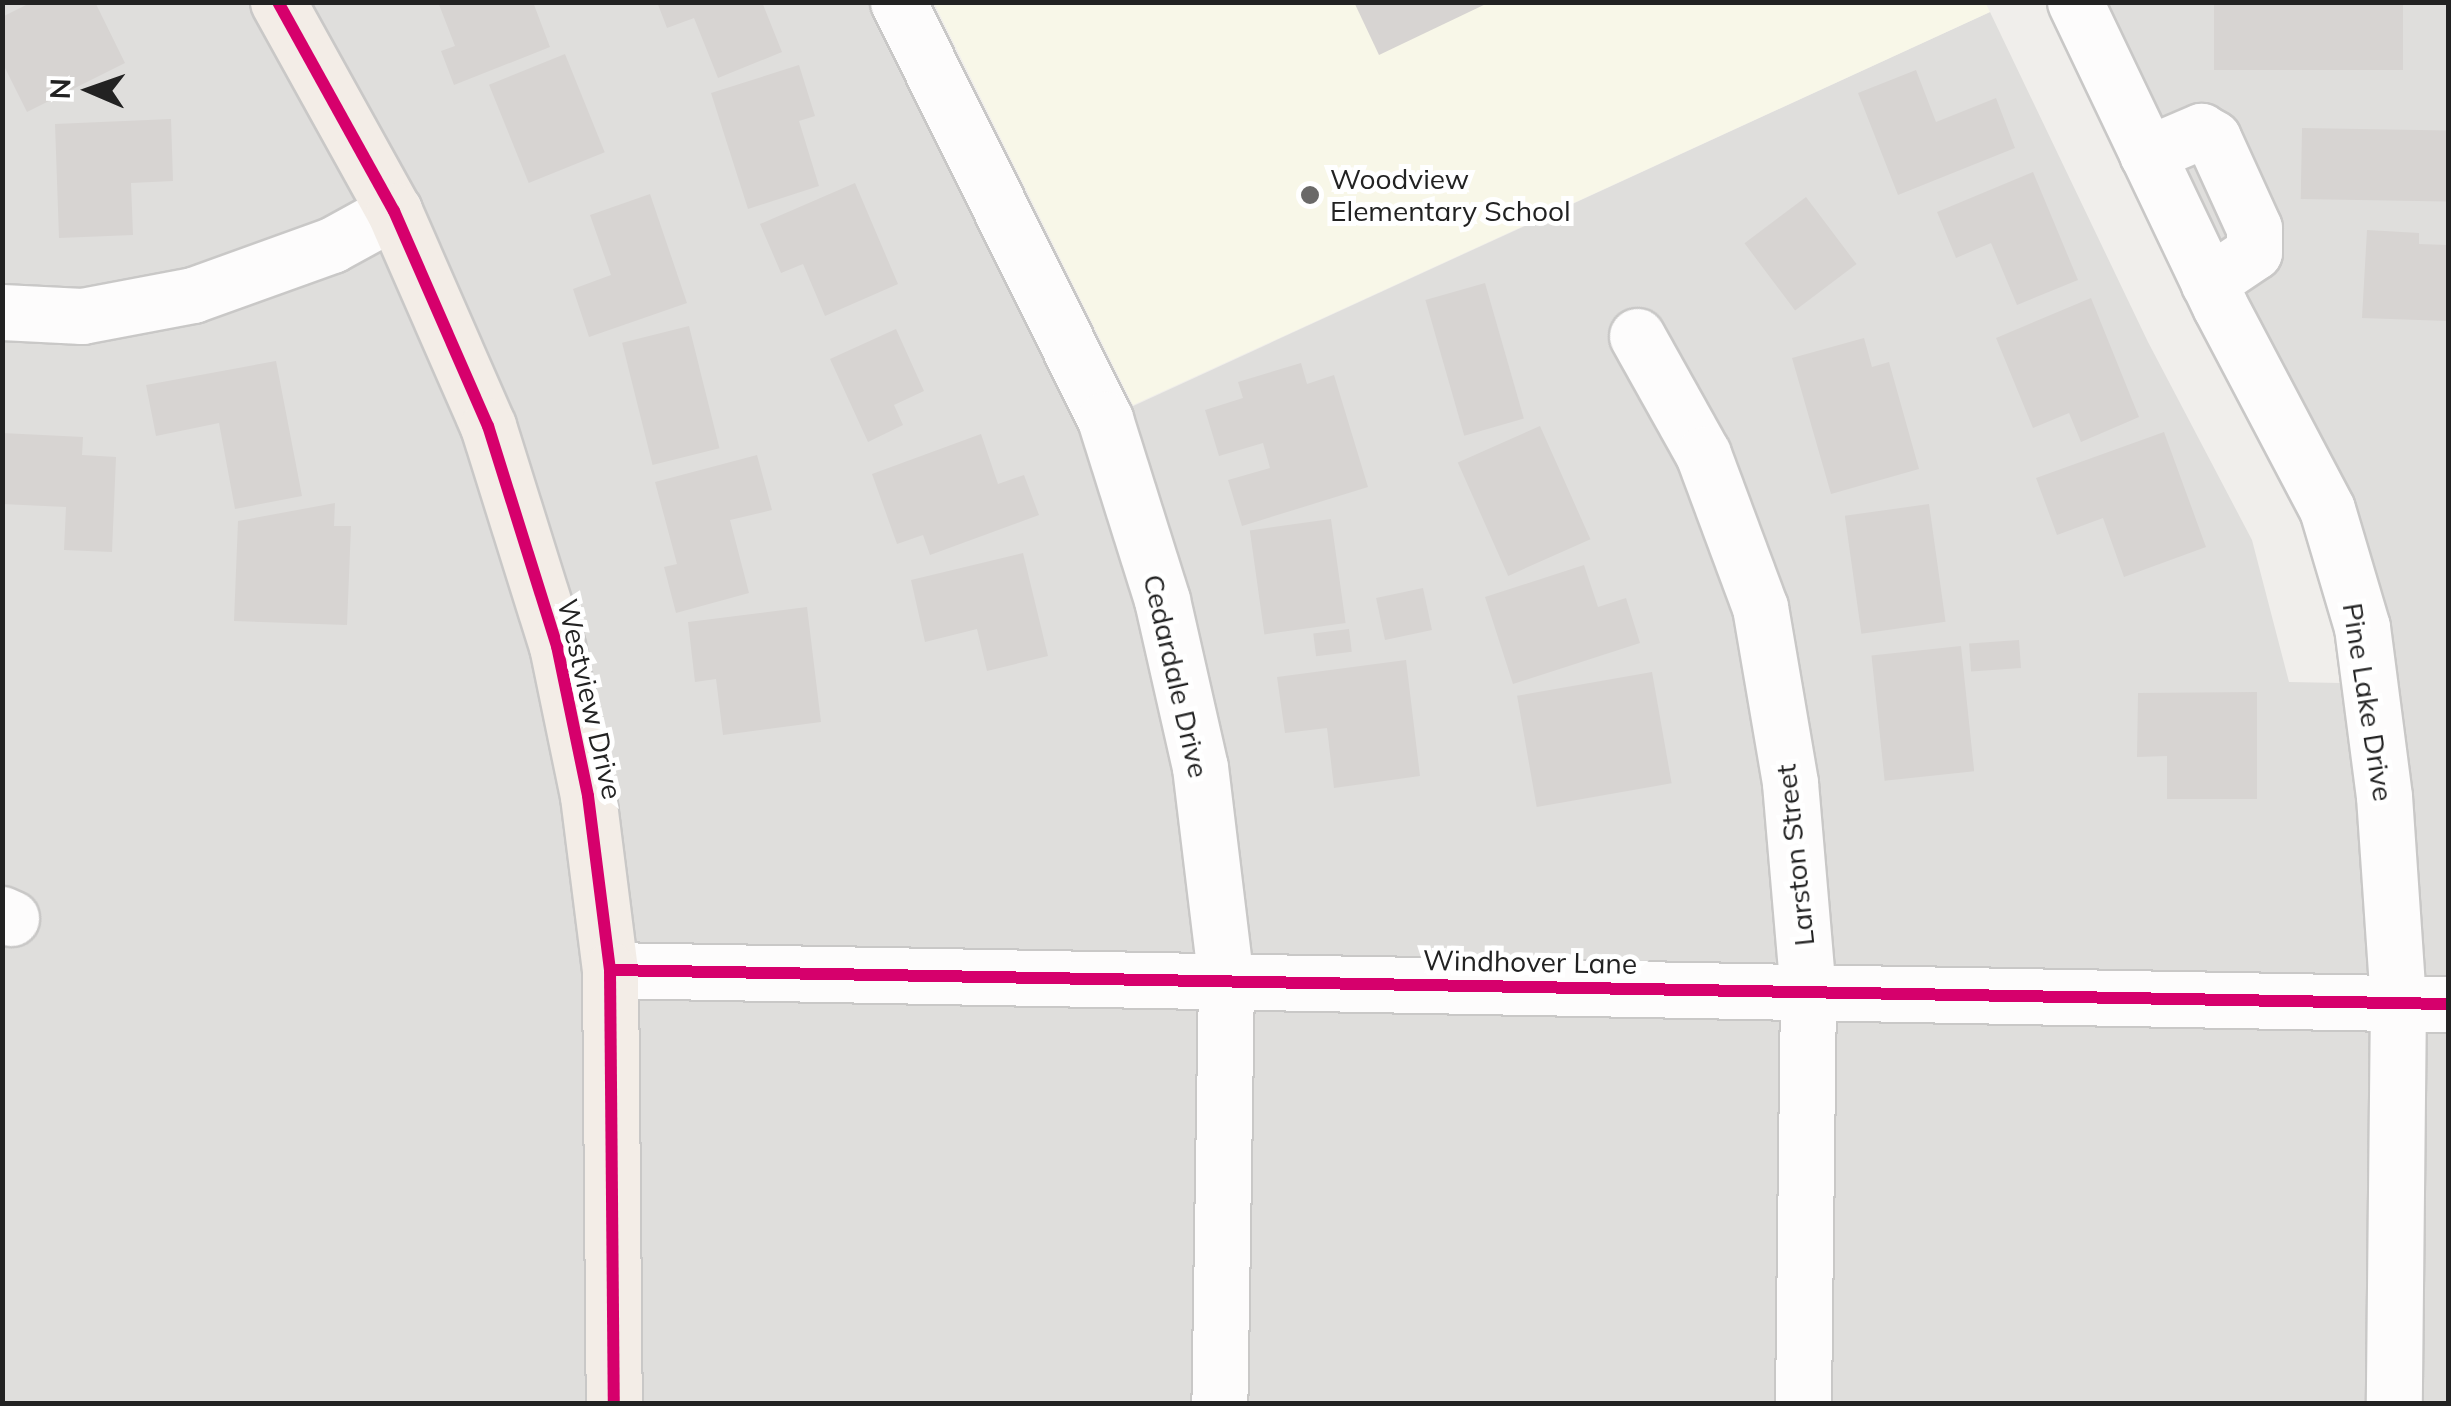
<!DOCTYPE html>
<html>
<head>
<meta charset="utf-8">
<style>
	body { margin:0 }
	#map { position:relative; width:2451px; height:1406px; overflow:hidden; background:#f0eeeb; font-family:Mulish,sans-serif }
	div>[style] { position:absolute }
	[style*='--x'] { left:calc(var(--x)*1px); top:calc(var(--y)*1px); width:calc(var(--w)*1px); rotate:calc(var(--a)*1deg) }
	.residential>* { inset:0; background:#dfdedc }
	.education>* { inset:0; background:#f8f7e8 }
	.building>* { inset:0; background:#d7d4d2; transform-origin:0 0 }
	.roads { filter:drop-shadow(2px 0 #c9c8c7) drop-shadow(-2px 0 #c9c8c7) drop-shadow(0 2px #c9c8c7) drop-shadow(0 -2px #c9c8c7) }
	.minor>* { height:55px; margin:-27.5px; padding:0 27.5px; transform-origin:27.5px; border-radius:27.5px; background:#fdfcfc }
	.major>* { height:55px; margin:-27.5px; padding:0 27.5px; transform-origin:27.5px; border-radius:27.5px; background:#f3ede7 }
	.cycleway>* { height:12px; margin:-6px; padding:0 6px; transform-origin:6px; border-radius:6px; background:#d6006c }
	.dots>* { width:28px; height:28px; translate:-50% -50%; box-sizing:border-box; border:5px solid #fff; border-radius:50% }
	span { translate:-50% -50%; white-space:nowrap; text-align:center; line-height:1.15; -webkit-text-stroke:10px #fff; paint-order:stroke }
	.poi-label { font-size:28px; color:#222 }
	.left { translate:0 -50%; text-align:left }
	.street-label { font-size:28px; color:#222 }
	.frame { position:absolute; inset:0; border:5px solid #222; pointer-events:none }
	.north { position:absolute; left:40px; top:40px; width:100px; height:100px; -webkit-text-stroke:8px #fff; paint-order:stroke; rotate:272deg; font-size:28px; font-weight:700; line-height:40px; text-align:center; color:#222 }
	.north::after { content:''; display:block; margin:auto; width:35px; height:45px; background:#222; clip-path:polygon(50% 0,100% 100%,50% 72%,0 100%) }
</style>
</head>
<body>
<div id="map">
	<div class="residential">
		<div style="clip-path:polygon(3px 3px,898px 3px,1105px 419px,1990px 12px,2148px 342px,2252px 540px,2289px 682px,2393px 684px,2100px 3px,2448px 3px,2448px 1403px,3px 1404px)"></div>
	</div>
	<div class="education">
		<div style="clip-path:polygon(1985px 2px,1990px 12px,1133px 405px,934px 3px)"></div>
	</div>
	<div class="building">
		<div style="clip-path:polygon(32px 2px,95px 2px,125px 63px,27px 112px,2px 62px,2px 17px)"></div>
		<div style="clip-path:polygon(438px 2px,533px 2px,550px 47px,454px 85px,441px 51px,455px 46px)"></div>
		<div style="clip-path:polygon(657px 2px,762px 2px,782px 52px,718px 78px,694px 18px,667px 28px)"></div>
		<div style="clip-path:polygon(1354px 2px,1490px 2px,1379px 55px)"></div>
		<div style="left:2214px;top:2px;width:189px;height:68px"></div>
		<div style="left:565px;top:54px;width:106px;height:82px;rotate:68deg"></div>
		<div style="clip-path:polygon(799px 65px,815px 116px,799px 121px,819px 186px,748px 209px,711px 93px)"></div>
		<div style="clip-path:polygon(1916px 70px,1936px 122px,1996px 98px,2015px 148px,1898px 195px,1858px 93px)"></div>
		<div style="clip-path:polygon(171px 119px,173px 181px,131px 183px,133px 235px,59px 238px,55px 124px)"></div>
		<div style="left:2302px;top:128px;width:146px;height:71px;rotate:1deg"></div>
		<div style="clip-path:polygon(2033px 172px,2078px 280px,2017px 305px,1991px 243px,1956px 258px,1937px 212px)"></div>
		<div style="clip-path:polygon(855px 183px,898px 284px,825px 316px,803px 264px,781px 273px,760px 224px)"></div>
		<div style="clip-path:polygon(650px 194px,687px 303px,589px 337px,573px 289px,611px 275px,590px 215px)"></div>
		<div style="left:1806px;top:197px;width:84px;height:77px;rotate:53deg"></div>
		<div style="clip-path:polygon(2367px 230px,2419px 233px,2419px 244px,2448px 245px,2448px 321px,2362px 318px)"></div>
		<div style="left:1485px;top:283px;width:141px;height:62px;rotate:74deg"></div>
		<div style="clip-path:polygon(2091px 298px,2139px 417px,2081px 442px,2069px 413px,2033px 428px,1996px 338px)"></div>
		<div style="left:689px;top:326px;width:126px;height:69px;rotate:76deg"></div>
		<div style="clip-path:polygon(896px 329px,924px 391px,894px 405px,903px 425px,868px 442px,830px 359px)"></div>
		<div style="clip-path:polygon(1864px 338px,1872px 367px,1889px 362px,1919px 469px,1831px 494px,1792px 358px)"></div>
		<div style="clip-path:polygon(276px 361px,302px 496px,235px 509px,219px 423px,156px 436px,146px 385px)"></div>
		<div style="clip-path:polygon(1301px 363px,1307px 384px,1334px 375px,1368px 487px,1242px 526px,1228px 480px,1270px 468px,1263px 443px,1219px 456px,1205px 410px,1243px 398px,1238px 382px)"></div>
		<div style="left:1540px;top:426px;width:124px;height:90px;rotate:66deg"></div>
		<div style="clip-path:polygon(2164px 432px,2206px 547px,2124px 577px,2103px 518px,2057px 535px,2036px 478px)"></div>
		<div style="clip-path:polygon(2px 433px,83px 437px,82px 455px,116px 457px,112px 552px,64px 550px,66px 507px,2px 504px)"></div>
		<div style="clip-path:polygon(981px 434px,998px 484px,1024px 475px,1039px 515px,930px 555px,923px 535px,897px 544px,872px 474px)"></div>
		<div style="clip-path:polygon(757px 455px,772px 510px,730px 520px,749px 593px,676px 613px,664px 567px,677px 564px,655px 482px)"></div>
		<div style="clip-path:polygon(335px 503px,334px 526px,351px 526px,347px 625px,234px 621px,238px 521px)"></div>
		<div style="left:1929px;top:504px;width:119px;height:85px;rotate:82deg"></div>
		<div style="left:1331px;top:519px;width:105px;height:82px;rotate:82deg"></div>
		<div style="clip-path:polygon(1023px 553px,1048px 656px,987px 671px,977px 629px,925px 642px,911px 580px)"></div>
		<div style="clip-path:polygon(1584px 565px,1598px 607px,1626px 598px,1640px 643px,1513px 684px,1485px 597px)"></div>
		<div style="left:1423px;top:588px;width:43px;height:48px;rotate:78deg"></div>
		<div style="clip-path:polygon(807px 607px,821px 722px,723px 735px,716px 679px,695px 682px,688px 622px)"></div>
		<div style="left:1349px;top:629px;width:23px;height:36px;rotate:83deg"></div>
		<div style="left:2019px;top:640px;width:28px;height:50px;rotate:86deg"></div>
		<div style="left:1961px;top:646px;width:126px;height:90px;rotate:84deg"></div>
		<div style="clip-path:polygon(1406px 660px,1420px 776px,1334px 788px,1327px 728px,1285px 733px,1277px 677px)"></div>
		<div style="left:1652px;top:672px;width:113px;height:137px;rotate:80deg"></div>
		<div style="clip-path:polygon(2257px 692px,2257px 799px,2167px 799px,2167px 756px,2137px 757px,2138px 693px)"></div>
	</div>
	<div class="roads">
		<div class="minor">
			<div style="--x:898;--y:2;--w:466;--a:63.6"></div>
			<div style="--x:1105;--y:419;--w:190;--a:72.5"></div>
			<div style="--x:1162;--y:600;--w:171;--a:77.2"></div>
			<div style="--x:1200;--y:767;--w:216;--a:83.1"></div>
			<div style="--x:1226;--y:981;--w:423;--a:90.9"></div>
			<div style="--x:2075;--y:2;--w:337;--a:64.5"></div>
			<div style="--x:2220;--y:306;--w:229;--a:62.2"></div>
			<div style="--x:2327;--y:509;--w:123;--a:73.5"></div>
			<div style="--x:2362;--y:627;--w:170;--a:82.6"></div>
			<div style="--x:2384;--y:796;--w:205;--a:86.1"></div>
			<div style="--x:2398;--y:1001;--w:403;--a:90.6"></div>
			<div style="--x:2147;--y:154;--w:59;--a:-23.1"></div>
			<div style="--x:2201;--y:131;--w:14;--a:30"></div>
			<div style="--x:2213;--y:138;--w:99;--a:65.5"></div>
			<div style="--x:2254;--y:228;--w:24;--a:90"></div>
			<div style="--x:2254;--y:252;--w:55;--a:146"></div>
			<div style="--x:2;--y:312;--w:80;--a:2.9"></div>
			<div style="--x:82;--y:316;--w:113;--a:-10.7"></div>
			<div style="--x:193;--y:295;--w:148;--a:-19.8"></div>
			<div style="--x:332;--y:245;--w:71;--a:-28.7"></div>
			<div style="--x:1637;--y:336;--w:135;--a:60.8"></div>
			<div style="--x:1703;--y:454;--w:163;--a:69.6"></div>
			<div style="--x:1760;--y:607;--w:179;--a:80.3"></div>
			<div style="--x:1790;--y:783;--w:210;--a:85.1"></div>
			<div style="--x:1808;--y:992;--w:412;--a:90.7"></div>
			<div style="--x:2;--y:914;--w:10;--a:24"></div>
			<div style="--x:610;--y:970;--w:1838;--a:1.06"></div>
		</div>
		<div class="major">
			<div style="--x:278;--y:2;--w:239;--a:61"></div>
			<div style="--x:394;--y:211;--w:235;--a:66.4"></div>
			<div style="--x:488;--y:426;--w:231;--a:72.6"></div>
			<div style="--x:557;--y:646;--w:153;--a:78.3"></div>
			<div style="--x:588;--y:796;--w:175;--a:82.8"></div>
			<div style="--x:610;--y:970;--w:434;--a:89.5"></div>
		</div>
	</div>
	<div class="cycleway">
		<div style="--x:278;--y:2;--w:239;--a:61"></div>
		<div style="--x:394;--y:211;--w:235;--a:66.4"></div>
		<div style="--x:488;--y:426;--w:231;--a:72.6"></div>
		<div style="--x:557;--y:646;--w:153;--a:78.3"></div>
		<div style="--x:588;--y:796;--w:175;--a:82.8"></div>
		<div style="--x:610;--y:970;--w:434;--a:89.5"></div>
		<div style="--x:610;--y:970;--w:1838;--a:1.06"></div>
	</div>
	<div class="dots">
		<div style="left:1310px;top:195px;background:#6a6968"></div>
	</div>
	<div class="poi-label">
		<span class="left" style="left:1330px;top:195px">Woodview<br>Elementary School</span>
	</div>
	<div class="street-label">
		<span style="left:1176px;top:676px;rotate:77deg">Cedardale Drive</span>
		<span style="left:590px;top:699px;rotate:77deg">Westview Drive</span>
		<span style="left:2368px;top:702px;rotate:81deg">Pine Lake Drive</span>
		<span style="left:1795px;top:855px;rotate:-96deg">Larston Street</span>
		<span style="left:1530px;top:962px;rotate:1deg">Windhover Lane</span>
	</div>
	<div class="frame"></div>
	<div class="north">N</div>
</div>
</body>
</html>
